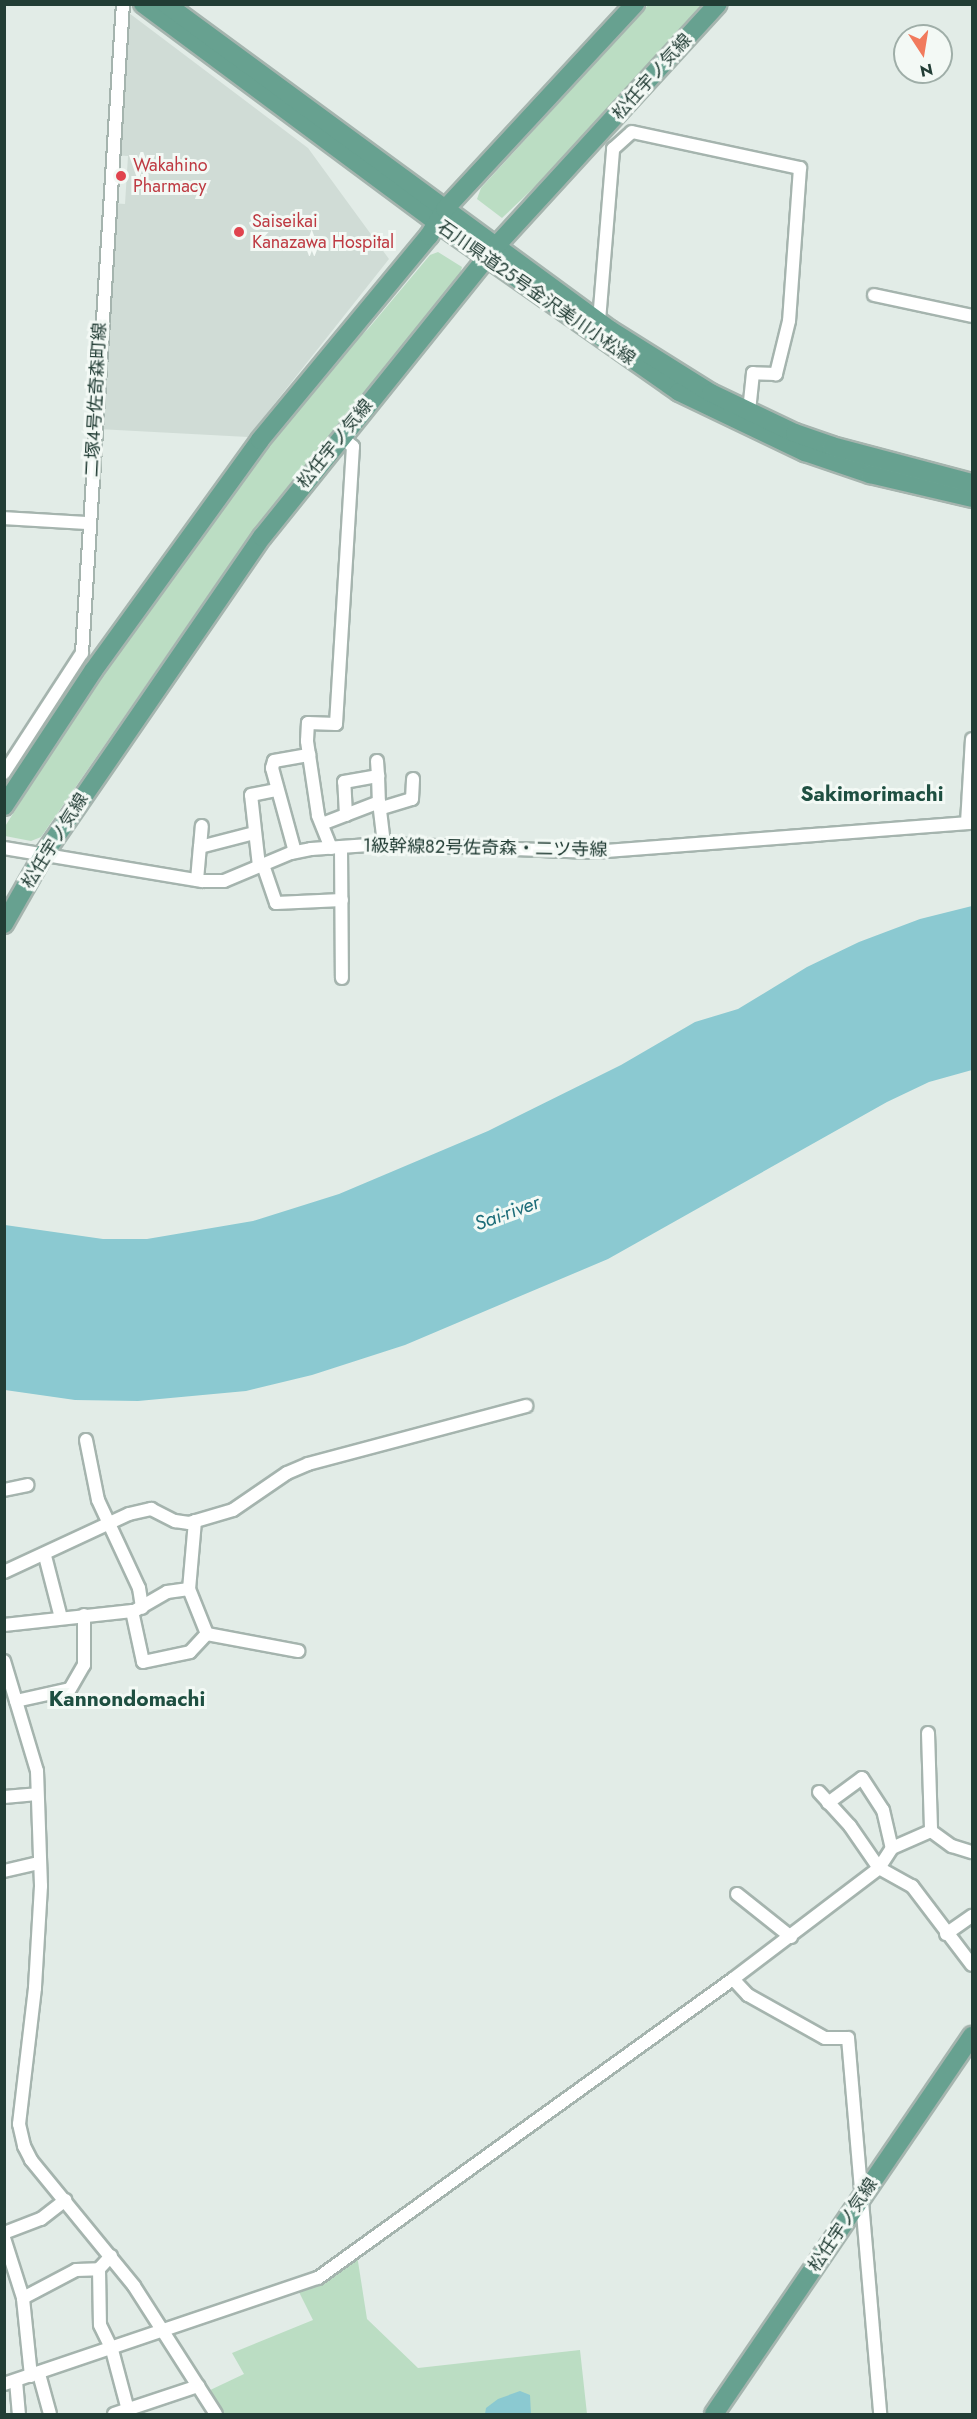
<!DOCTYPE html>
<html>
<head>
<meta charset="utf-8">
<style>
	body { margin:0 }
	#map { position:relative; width:977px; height:2419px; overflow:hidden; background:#e2ece7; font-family:Jost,"Noto Sans JP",sans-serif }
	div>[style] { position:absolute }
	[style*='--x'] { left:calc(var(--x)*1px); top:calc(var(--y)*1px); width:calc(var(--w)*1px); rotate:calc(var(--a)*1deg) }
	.built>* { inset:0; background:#d0dcd6 }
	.green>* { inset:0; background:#bbddc3 }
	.water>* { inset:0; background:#8bc9d1 }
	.roads { filter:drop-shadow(2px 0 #a5b4ae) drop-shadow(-2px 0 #a5b4ae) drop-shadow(0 2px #a5b4ae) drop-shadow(0 -2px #a5b4ae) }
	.minor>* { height:12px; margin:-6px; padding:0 6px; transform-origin:6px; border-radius:6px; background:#fff }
	.primary>* { height:18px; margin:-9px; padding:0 9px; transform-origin:9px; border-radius:9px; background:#67a190 }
	.dots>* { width:16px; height:16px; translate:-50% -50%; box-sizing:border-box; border:3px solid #f3f9f5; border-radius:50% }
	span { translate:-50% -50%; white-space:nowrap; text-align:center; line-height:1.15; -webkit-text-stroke:6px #f3f9f5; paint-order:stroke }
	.street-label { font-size:18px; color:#223d35 }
	.health-label { font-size:18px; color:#be3a42 }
	.left { translate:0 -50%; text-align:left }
	.water-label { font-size:20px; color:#1d6d79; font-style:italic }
	.quarter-label { font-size:21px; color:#1e4f41; font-weight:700 }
	.frame { position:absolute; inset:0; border:6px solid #223d35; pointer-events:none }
	.north { position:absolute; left:893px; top:24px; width:60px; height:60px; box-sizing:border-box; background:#f3f9f5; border:2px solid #9faea8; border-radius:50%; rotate:168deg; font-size:16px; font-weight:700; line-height:24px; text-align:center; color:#223d35 }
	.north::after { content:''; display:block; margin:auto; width:21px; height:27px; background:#f17a5c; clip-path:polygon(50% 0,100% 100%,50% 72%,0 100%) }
</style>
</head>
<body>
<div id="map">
	<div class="built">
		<div style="clip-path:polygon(125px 10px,308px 148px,389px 259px,248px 437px,98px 429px,111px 203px,125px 204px,128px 156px,113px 155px)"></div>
	</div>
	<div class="green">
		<div style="clip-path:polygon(648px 5px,708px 5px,585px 139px,502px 218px,477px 199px,481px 188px)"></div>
		<div style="clip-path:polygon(438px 252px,462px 267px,460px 275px,232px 561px,41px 837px,31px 841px,5px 836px,4px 828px,107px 664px,258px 456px,332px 362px,368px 329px,430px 255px)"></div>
		<div style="clip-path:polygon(357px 2255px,367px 2319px,418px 2368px,580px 2350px,587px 2414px,221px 2414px,206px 2392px,244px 2374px,232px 2353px,313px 2320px,299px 2292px)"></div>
	</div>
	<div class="water">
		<div style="clip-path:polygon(972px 906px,972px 1070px,929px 1082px,887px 1102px,608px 1259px,405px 1345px,312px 1375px,246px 1391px,138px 1401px,75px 1400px,5px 1390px,5px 1225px,103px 1239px,147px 1239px,253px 1221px,339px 1194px,488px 1131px,621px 1065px,695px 1022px,738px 1009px,807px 967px,859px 942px,920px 919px)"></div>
		<div style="clip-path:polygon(520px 2391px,530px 2395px,531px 2414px,485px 2414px,486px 2408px,498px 2399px)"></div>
	</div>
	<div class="roads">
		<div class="minor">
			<div style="--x:874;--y:295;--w:100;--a:12.1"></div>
			<div style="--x:599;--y:321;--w:173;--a:-85.3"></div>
			<div style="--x:613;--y:149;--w:25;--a:-42"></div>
			<div style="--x:632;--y:132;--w:172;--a:12.1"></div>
			<div style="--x:800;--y:168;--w:153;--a:94.1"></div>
			<div style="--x:789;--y:321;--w:55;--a:103.8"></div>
			<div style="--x:776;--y:374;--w:23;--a:-178"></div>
			<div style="--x:753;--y:373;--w:39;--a:96"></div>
			<div style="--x:4;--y:518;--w:85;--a:3.4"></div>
			<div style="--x:377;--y:761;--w:15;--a:86"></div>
			<div style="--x:4;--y:773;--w:143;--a:-57"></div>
			<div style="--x:82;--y:653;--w:650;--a:-86.39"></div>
			<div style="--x:382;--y:808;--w:31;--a:-17"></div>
			<div style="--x:412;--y:799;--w:20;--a:-87"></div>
			<div style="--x:346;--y:815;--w:33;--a:-93"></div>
			<div style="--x:344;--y:782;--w:35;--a:-10"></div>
			<div style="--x:378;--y:776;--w:26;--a:88"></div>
			<div style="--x:967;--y:823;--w:84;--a:-86.6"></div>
			<div style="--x:322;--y:824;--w:61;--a:-21.1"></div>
			<div style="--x:379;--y:802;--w:42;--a:83.2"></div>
			<div style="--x:200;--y:847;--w:21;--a:-85"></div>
			<div style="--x:341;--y:847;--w:131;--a:89.6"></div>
			<div style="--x:4;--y:848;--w:201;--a:9.5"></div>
			<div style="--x:202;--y:881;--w:22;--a:0"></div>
			<div style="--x:224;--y:881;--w:73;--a:-22.7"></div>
			<div style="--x:291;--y:853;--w:20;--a:-11"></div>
			<div style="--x:311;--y:849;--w:73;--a:-3.9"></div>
			<div style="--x:384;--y:844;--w:209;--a:2.2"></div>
			<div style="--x:593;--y:852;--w:380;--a:-4.4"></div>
			<div style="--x:331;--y:848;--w:35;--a:-112"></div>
			<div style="--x:318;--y:815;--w:75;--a:-98.5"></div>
			<div style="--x:307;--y:741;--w:18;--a:-87"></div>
			<div style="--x:308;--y:723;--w:28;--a:2"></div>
			<div style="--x:336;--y:724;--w:278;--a:-86.5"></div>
			<div style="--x:353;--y:447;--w:16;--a:-137"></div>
			<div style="--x:295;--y:852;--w:87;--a:-105.3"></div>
			<div style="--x:272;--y:768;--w:7;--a:-74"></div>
			<div style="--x:274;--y:761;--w:36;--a:-10"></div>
			<div style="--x:263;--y:865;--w:40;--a:71.1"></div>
			<div style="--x:276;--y:903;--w:66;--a:-2.6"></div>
			<div style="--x:259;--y:866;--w:71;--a:-96.4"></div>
			<div style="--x:251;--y:795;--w:25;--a:-11"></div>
			<div style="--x:197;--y:880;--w:33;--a:-85"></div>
			<div style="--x:200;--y:847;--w:56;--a:-14.5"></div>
			<div style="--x:86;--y:1440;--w:61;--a:78.7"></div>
			<div style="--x:98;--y:1500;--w:97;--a:65"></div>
			<div style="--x:139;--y:1588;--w:20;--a:81"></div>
			<div style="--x:4;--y:1490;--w:24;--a:-12"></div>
			<div style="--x:195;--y:1521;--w:68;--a:95"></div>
			<div style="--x:189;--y:1589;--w:48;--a:68.2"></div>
			<div style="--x:45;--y:1556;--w:64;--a:75.5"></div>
			<div style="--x:4;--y:1572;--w:138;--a:-24.9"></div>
			<div style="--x:129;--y:1514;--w:23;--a:-13"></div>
			<div style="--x:151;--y:1509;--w:27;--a:27"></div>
			<div style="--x:175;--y:1521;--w:14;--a:8"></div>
			<div style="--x:189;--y:1523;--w:46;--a:-16.5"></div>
			<div style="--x:233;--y:1510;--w:65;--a:-34.4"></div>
			<div style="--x:287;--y:1473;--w:23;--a:-23"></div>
			<div style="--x:308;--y:1464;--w:226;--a:-14.9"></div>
			<div style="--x:136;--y:1610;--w:36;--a:-30"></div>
			<div style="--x:167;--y:1592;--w:22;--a:-8"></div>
			<div style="--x:4;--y:1625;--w:129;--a:-6.2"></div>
			<div style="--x:132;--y:1611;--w:52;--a:77.8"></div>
			<div style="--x:143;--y:1662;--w:48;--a:-12"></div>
			<div style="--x:190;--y:1652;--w:25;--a:-47"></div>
			<div style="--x:207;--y:1634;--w:93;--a:10.6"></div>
			<div style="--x:4;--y:1661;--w:115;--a:73.3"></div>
			<div style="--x:37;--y:1771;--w:115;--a:88"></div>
			<div style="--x:41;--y:1886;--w:102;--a:93.4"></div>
			<div style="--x:35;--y:1988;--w:137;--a:96.7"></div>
			<div style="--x:19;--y:2124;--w:23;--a:77"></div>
			<div style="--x:24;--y:2146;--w:16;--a:63"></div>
			<div style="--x:31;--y:2160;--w:163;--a:50.7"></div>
			<div style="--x:134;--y:2286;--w:152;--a:57.4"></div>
			<div style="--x:16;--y:1701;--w:55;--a:-12.5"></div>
			<div style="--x:70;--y:1689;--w:28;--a:-60"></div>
			<div style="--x:84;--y:1665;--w:50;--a:-90"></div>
			<div style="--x:928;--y:1733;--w:98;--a:88.2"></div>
			<div style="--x:819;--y:1792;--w:46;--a:47.6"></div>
			<div style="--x:850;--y:1826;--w:51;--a:55.4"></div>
			<div style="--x:879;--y:1868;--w:24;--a:-57"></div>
			<div style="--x:892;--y:1848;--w:43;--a:-23.6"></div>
			<div style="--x:931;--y:1831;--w:26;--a:36"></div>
			<div style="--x:952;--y:1846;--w:21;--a:17"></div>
			<div style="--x:4;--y:1797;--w:33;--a:-5"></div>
			<div style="--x:828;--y:1803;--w:42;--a:-36.3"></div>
			<div style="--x:862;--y:1778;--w:38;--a:57"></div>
			<div style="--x:883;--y:1810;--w:39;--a:77"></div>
			<div style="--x:4;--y:1871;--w:36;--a:-13"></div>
			<div style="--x:737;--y:1894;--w:69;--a:38.5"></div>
			<div style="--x:946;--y:1934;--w:32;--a:-35"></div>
			<div style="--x:733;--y:1979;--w:22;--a:47"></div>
			<div style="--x:748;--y:1995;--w:88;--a:29.2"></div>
			<div style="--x:825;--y:2038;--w:23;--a:0"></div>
			<div style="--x:848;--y:2038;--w:377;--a:85.1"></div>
			<div style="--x:4;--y:2233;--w:40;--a:-21"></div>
			<div style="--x:41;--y:2219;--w:31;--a:-38"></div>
			<div style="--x:4;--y:2238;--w:63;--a:72.4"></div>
			<div style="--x:111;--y:2256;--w:18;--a:133"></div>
			<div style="--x:99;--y:2269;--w:56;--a:89"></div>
			<div style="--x:100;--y:2325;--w:28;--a:64"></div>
			<div style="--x:112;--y:2350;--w:66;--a:75.1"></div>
			<div style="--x:39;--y:2374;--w:41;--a:74.6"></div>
			<div style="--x:31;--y:2376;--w:78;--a:-95.9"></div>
			<div style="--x:23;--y:2298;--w:60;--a:-27.8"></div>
			<div style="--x:76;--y:2270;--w:23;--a:-2"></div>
			<div style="--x:16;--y:2381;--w:33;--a:85"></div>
			<div style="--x:4;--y:2384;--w:331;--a:-18.7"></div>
			<div style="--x:318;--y:2278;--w:511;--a:-35.77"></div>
			<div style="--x:733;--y:1979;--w:183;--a:-37.2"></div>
			<div style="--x:879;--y:1868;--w:38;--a:29"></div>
			<div style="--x:912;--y:1886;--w:99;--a:52.8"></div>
			<div style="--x:114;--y:2414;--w:89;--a:-18.4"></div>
		</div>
		<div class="primary">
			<div style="--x:143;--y:4;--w:367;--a:36.6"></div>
			<div style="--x:438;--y:223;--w:294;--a:35"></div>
			<div style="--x:679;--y:392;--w:140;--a:25.5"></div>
			<div style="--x:805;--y:452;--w:69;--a:18.7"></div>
			<div style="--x:870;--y:474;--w:105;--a:13.2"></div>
			<div style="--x:166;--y:4;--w:551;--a:36.29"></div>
			<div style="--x:610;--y:330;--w:119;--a:32"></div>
			<div style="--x:711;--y:393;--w:93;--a:25.5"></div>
			<div style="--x:795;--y:433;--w:39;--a:19"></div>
			<div style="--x:832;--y:446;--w:145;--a:14.8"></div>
			<div style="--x:4;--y:806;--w:162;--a:-56.6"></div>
			<div style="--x:93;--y:671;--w:285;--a:-54.1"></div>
			<div style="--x:260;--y:440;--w:265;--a:-50.4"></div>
			<div style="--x:429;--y:236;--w:31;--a:-59"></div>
			<div style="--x:445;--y:209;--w:280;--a:-47.2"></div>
			<div style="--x:4;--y:924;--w:81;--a:-60.3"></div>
			<div style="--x:44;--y:854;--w:385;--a:-55.5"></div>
			<div style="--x:262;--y:537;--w:373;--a:-51.2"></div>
			<div style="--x:496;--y:246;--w:328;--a:-47.5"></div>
			<div style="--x:714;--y:2414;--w:458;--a:-55.7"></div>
		</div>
	</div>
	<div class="dots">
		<div style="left:121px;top:176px;background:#e0444e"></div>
		<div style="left:239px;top:232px;background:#e0444e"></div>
	</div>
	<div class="street-label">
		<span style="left:652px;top:77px;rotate:-48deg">松任宇ノ気線</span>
		<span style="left:536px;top:293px;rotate:35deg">石川県道25号金沢美川小松線</span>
		<span style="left:96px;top:400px;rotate:-87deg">二塚4号佐奇森町線</span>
		<span style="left:335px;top:444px;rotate:-51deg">松任宇ノ気線</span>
		<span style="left:55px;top:841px;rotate:-58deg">松任宇ノ気線</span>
		<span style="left:485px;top:848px;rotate:1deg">1級幹線82号佐奇森・二ツ寺線</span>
		<span style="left:843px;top:2225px;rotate:-56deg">松任宇ノ気線</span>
	</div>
	<div class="health-label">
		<span class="left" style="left:133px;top:176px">Wakahino<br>Pharmacy</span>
		<span class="left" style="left:252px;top:232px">Saiseikai<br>Kanazawa Hospital</span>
	</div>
	<div class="water-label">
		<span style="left:507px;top:1213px;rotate:-20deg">Sai-river</span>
	</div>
	<div class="quarter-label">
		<span style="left:872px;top:794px">Sakimorimachi</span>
		<span style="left:127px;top:1699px">Kannondomachi</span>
	</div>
	<div class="frame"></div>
	<div class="north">N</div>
</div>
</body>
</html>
